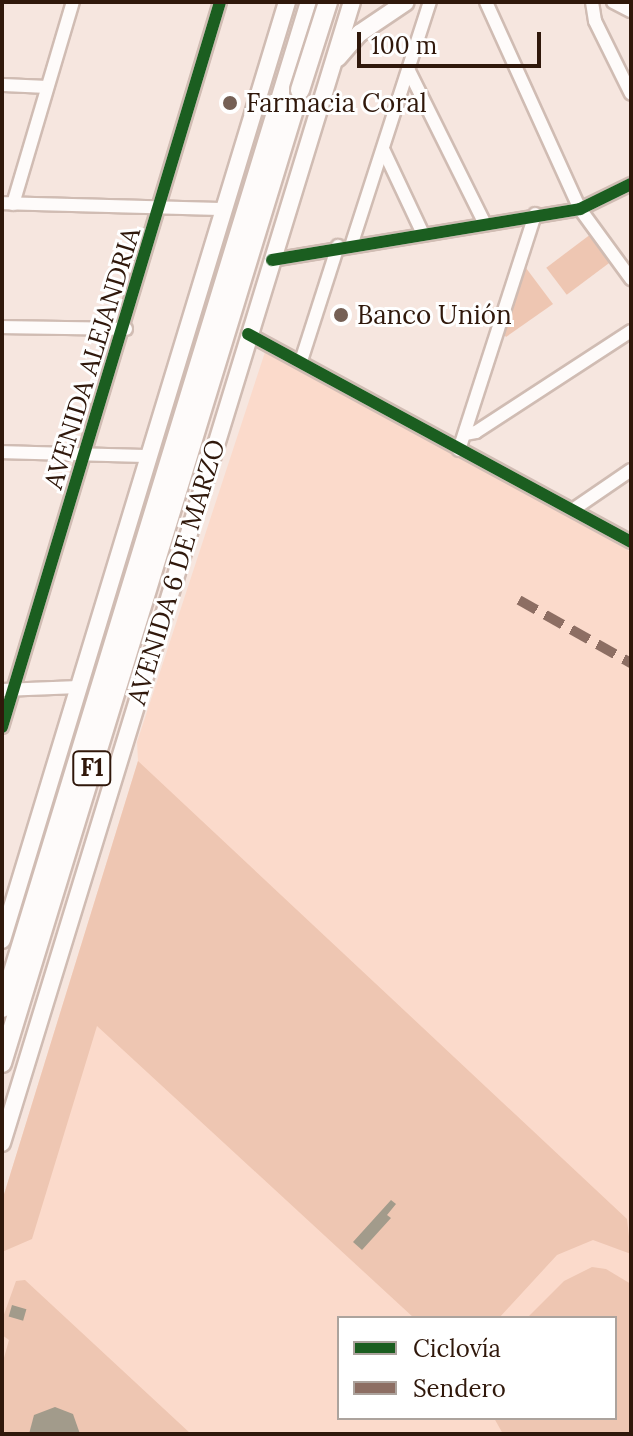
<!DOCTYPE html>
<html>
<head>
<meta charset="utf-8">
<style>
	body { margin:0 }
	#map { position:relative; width:633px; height:1436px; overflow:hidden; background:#f6e6df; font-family:Lora,serif }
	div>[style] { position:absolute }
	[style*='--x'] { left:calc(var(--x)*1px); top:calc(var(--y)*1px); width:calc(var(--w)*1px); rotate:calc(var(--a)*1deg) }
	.built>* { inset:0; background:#fbdacb }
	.green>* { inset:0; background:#eec6b2; transform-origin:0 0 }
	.building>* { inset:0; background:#a29b8b; transform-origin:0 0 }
	.roads { filter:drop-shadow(2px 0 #d0bcb3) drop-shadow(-2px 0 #d0bcb3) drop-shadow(0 2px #d0bcb3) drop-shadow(0 -2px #d0bcb3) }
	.minor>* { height:12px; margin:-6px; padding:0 6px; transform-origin:6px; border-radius:6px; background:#fefbfa }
	.major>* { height:16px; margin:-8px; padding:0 8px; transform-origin:8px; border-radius:8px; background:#fefbfa }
	.highway>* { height:18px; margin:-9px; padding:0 9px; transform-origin:9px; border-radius:9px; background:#fefbfa }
	.bridges { filter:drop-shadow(2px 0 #d0bcb3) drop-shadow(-2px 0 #d0bcb3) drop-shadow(0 2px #d0bcb3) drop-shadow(0 -2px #d0bcb3) }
	.highway-bridge>* { height:18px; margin:-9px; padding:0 9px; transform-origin:9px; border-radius:9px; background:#fefbfa }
	.quiet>* { height:10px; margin-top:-5px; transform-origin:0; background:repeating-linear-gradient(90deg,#8d6e63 0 20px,transparent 0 30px) }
	.cycleway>* { height:12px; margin:-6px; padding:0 6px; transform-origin:6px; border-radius:6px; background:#1b5e20 }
	.dots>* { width:22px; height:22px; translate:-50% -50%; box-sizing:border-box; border:4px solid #fff; border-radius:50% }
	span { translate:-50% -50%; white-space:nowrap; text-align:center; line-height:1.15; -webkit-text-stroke:6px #fff; paint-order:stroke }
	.shield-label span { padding:2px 6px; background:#fff; border:2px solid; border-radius:6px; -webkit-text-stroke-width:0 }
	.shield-label { font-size:24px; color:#30180b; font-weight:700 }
	.poi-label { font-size:26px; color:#30180b }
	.left { translate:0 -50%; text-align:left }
	.street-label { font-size:26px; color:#30180b }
	.frame { position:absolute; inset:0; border:4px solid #30180b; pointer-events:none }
	.legend { position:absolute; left:337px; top:1316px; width:280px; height:104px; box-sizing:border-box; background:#fff; border:2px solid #aca39d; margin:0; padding:10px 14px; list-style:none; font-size:24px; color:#30180b }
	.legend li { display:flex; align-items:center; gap:16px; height:40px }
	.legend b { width:40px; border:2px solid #aca39d }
	.scale { position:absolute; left:357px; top:32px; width:184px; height:36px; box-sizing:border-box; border:4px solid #30180b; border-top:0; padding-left:10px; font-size:24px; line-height:28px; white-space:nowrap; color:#30180b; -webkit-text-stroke:6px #fff; paint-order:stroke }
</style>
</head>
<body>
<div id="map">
	<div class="built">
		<div style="clip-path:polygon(evenodd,266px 349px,631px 552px,631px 1434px,2px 1434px,2px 1201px,138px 761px,137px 742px,266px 349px,339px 1318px,615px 1318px,615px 1418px,339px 1418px,339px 1318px)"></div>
	</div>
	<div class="green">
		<div style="left:591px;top:234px;width:34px;height:56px;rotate:53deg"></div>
		<div style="clip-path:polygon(518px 268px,526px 268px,553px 304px,506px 337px,499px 329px)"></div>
		<div style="clip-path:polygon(138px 761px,627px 1219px,631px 1254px,593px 1240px,557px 1255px,499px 1318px,414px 1318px,97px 1026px,32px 1239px,2px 1252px,2px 1201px)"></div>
		<div style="clip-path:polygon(592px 1267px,606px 1269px,631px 1284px,631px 1434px,503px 1434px,494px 1418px,615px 1418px,615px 1318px,527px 1318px,564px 1281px)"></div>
		<div style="clip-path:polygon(25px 1280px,191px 1434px,2px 1434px,2px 1365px,9px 1340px,2px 1335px,2px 1320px,16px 1281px)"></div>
	</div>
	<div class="building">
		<div style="clip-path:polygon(391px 1200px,396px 1204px,387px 1215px,391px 1218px,362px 1250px,353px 1242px)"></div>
		<div style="left:12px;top:1305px;width:15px;height:12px;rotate:16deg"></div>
		<div style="clip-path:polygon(55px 1407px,73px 1414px,80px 1434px,29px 1434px,34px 1415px)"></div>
	</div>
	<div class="roads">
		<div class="minor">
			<div style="--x:486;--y:2;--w:227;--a:65.6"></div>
			<div style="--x:580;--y:209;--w:87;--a:53.9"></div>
			<div style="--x:592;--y:2;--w:19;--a:81"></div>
			<div style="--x:595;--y:21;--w:81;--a:63.7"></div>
			<div style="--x:613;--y:2;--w:20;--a:27"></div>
			<div style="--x:409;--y:71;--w:169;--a:63.6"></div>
			<div style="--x:2;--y:85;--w:45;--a:2.5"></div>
			<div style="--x:383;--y:149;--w:92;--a:64.8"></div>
			<div style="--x:2;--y:203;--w:221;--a:1.6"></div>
			<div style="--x:13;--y:204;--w:211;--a:-73.5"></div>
			<div style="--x:352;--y:243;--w:253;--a:-72.1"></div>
			<div style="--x:272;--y:260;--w:312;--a:-9.4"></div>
			<div style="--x:580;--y:209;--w:57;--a:-26.1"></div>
			<div style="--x:2;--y:327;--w:124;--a:0.9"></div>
			<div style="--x:248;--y:334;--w:436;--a:28.5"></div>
			<div style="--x:301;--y:361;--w:121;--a:-72.2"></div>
			<div style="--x:465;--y:434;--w:11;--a:-10"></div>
			<div style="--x:476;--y:432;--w:185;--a:-33.1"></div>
			<div style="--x:459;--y:450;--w:248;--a:-72.1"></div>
			<div style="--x:2;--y:452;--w:146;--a:1.6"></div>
			<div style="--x:574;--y:509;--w:69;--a:-34.4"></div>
			<div style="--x:2;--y:690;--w:77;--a:-2.2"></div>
			<div style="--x:2;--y:727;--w:757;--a:-73.26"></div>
		</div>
		<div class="major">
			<div style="--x:338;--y:58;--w:33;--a:-49"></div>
			<div style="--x:360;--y:33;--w:55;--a:-34"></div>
			<div style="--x:2;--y:940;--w:980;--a:-73.1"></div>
			<div style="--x:2;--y:1143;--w:1193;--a:-72.95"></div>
		</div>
		<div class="highway">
			<div style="--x:2;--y:1008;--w:1052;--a:-72.98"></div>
			<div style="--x:2;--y:1063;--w:1018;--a:-72.97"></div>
		</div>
	</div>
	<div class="bridges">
		<div class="highway-bridge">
			<div style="--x:300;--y:90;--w:92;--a:-72.3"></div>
		</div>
	</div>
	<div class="quiet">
		<div style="--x:519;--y:600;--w:129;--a:29.4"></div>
	</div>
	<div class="cycleway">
		<div style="--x:272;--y:260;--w:312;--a:-9.4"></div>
		<div style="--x:580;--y:209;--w:57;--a:-26.1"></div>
		<div style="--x:248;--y:334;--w:436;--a:28.5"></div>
		<div style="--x:2;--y:727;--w:757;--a:-73.26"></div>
	</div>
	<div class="dots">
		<div style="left:230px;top:103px;background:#756055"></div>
		<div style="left:341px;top:315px;background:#756055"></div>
	</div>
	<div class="shield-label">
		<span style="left:92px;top:768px">F1</span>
	</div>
	<div class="poi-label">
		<span class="left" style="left:246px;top:103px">Farmacia Coral</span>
		<span class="left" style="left:357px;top:315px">Banco Unión</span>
	</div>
	<div class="street-label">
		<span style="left:92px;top:358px;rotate:-73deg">AVENIDA ALEJANDRIA</span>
		<span style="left:176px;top:572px;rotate:-73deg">AVENIDA 6 DE MARZO</span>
	</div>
	<div class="frame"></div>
	<ul class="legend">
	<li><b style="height:10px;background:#1b5e20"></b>Ciclovía</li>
	<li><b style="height:10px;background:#8d6e63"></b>Sendero</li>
	</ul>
	<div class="scale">100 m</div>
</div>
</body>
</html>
